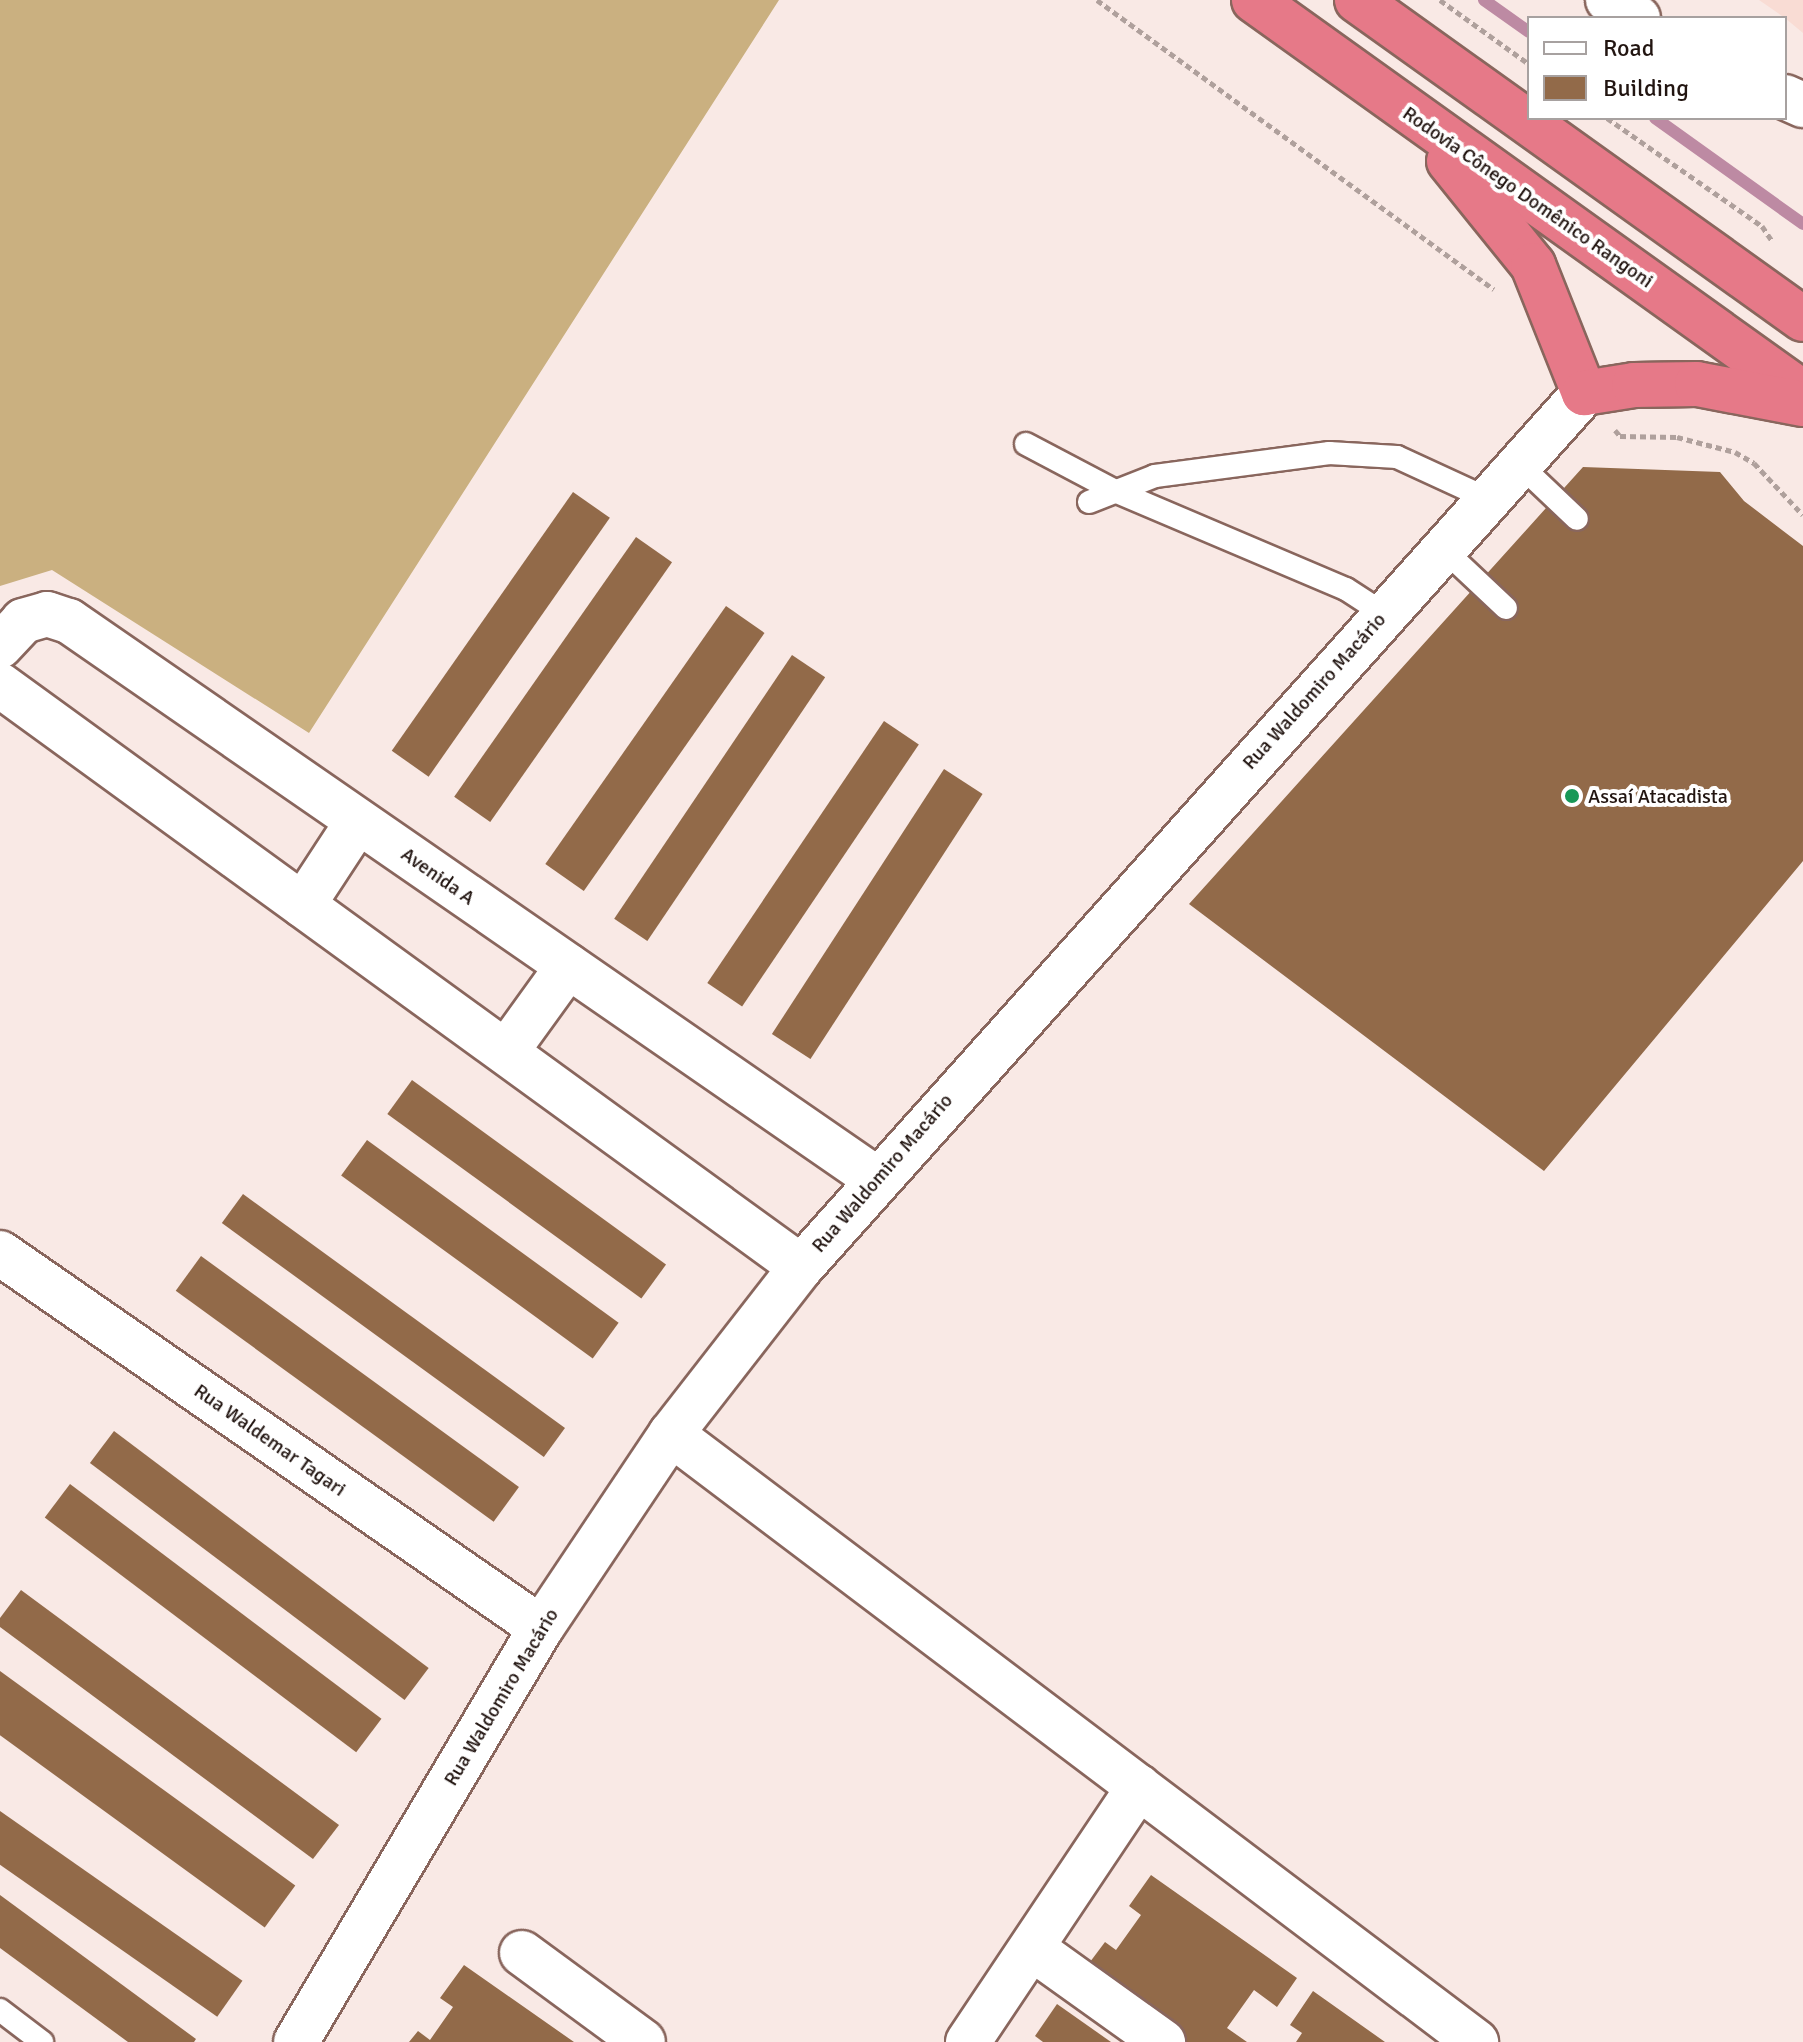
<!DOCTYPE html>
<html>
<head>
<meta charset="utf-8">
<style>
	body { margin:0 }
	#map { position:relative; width:1803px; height:2042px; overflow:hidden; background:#f9e9e5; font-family:Signika,sans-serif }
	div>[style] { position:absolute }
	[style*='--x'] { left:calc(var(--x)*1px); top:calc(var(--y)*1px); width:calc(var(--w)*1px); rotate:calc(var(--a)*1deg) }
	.built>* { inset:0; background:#f9dcd4 }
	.forest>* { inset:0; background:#cab080 }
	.stream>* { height:12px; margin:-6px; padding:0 6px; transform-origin:6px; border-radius:6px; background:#bd8aa3 }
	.building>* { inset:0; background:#926a49; transform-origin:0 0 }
	.path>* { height:5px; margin-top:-2.5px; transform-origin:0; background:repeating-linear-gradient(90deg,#afa09c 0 6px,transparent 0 10px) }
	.roads { filter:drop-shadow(2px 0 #89665d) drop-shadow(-2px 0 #89665d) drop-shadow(0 2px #89665d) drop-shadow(0 -2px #89665d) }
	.service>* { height:22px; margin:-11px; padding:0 11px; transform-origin:11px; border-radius:11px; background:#fff }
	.minor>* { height:44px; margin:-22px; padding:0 22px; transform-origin:22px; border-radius:22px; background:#fff }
	.motorway>* { height:44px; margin:-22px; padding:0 22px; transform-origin:22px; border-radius:22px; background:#e67988 }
	.dots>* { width:22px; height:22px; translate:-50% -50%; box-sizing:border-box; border:4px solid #fff; border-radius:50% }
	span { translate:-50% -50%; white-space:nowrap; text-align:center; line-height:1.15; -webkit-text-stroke:8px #fff; paint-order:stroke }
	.street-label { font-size:20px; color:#221511 }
	.poi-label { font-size:20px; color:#221511 }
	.left { translate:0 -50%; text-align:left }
	.legend { position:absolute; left:1527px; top:16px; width:260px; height:104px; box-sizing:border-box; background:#fff; border:2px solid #a7a1a0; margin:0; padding:10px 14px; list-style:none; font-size:24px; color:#221511 }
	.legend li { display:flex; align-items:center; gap:16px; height:40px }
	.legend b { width:40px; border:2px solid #a7a1a0 }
</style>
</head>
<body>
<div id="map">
	<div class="built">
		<div style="clip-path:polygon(1759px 0,1803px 0,1803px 33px,1785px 18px)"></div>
	</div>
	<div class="forest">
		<div style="clip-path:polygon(0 0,779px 0,309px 733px,52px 570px,0 586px)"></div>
	</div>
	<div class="stream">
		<div style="--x:1484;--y:0;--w:55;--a:35.4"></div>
		<div style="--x:1655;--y:118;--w:182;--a:35.6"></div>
	</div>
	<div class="building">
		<div style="clip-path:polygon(1583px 467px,1720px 472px,1744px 501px,1803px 546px,1803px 861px,1544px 1171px,1189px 904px)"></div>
		<div style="left:573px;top:492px;width:45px;height:316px;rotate:35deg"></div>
		<div style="left:636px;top:537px;width:44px;height:317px;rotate:35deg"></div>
		<div style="left:726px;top:606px;width:47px;height:315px;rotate:35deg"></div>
		<div style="left:792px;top:655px;width:40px;height:318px;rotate:34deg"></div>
		<div style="left:884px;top:721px;width:42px;height:316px;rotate:34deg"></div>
		<div style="left:944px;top:769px;width:46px;height:316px;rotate:33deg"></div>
		<div style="left:412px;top:1080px;width:314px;height:42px;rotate:36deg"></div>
		<div style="left:367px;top:1140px;width:311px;height:44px;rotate:36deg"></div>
		<div style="left:243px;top:1194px;width:398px;height:36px;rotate:36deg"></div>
		<div style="left:201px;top:1256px;width:393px;height:43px;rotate:36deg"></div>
		<div style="left:114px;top:1431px;width:394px;height:40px;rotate:37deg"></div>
		<div style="left:70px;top:1484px;width:390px;height:42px;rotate:37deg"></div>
		<div style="clip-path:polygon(21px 1590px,339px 1825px,313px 1859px,0 1627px,0 1618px)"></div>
		<div style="left:0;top:1671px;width:365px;height:52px;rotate:36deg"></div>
		<div style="left:0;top:1811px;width:296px;height:44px;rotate:35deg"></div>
		<div style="clip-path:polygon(1151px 1875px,1297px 1978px,1277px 2007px,1254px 1990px,1227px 2028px,1247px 2042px,1185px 2042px,1084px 1970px,1105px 1942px,1116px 1950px,1141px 1915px,1129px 1906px)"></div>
		<div style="clip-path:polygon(0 1895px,196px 2039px,194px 2042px,128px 2042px,0 1948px)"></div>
		<div style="clip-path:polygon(464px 1965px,574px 2042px,409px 2042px,418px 2031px,430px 2040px,453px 2007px,440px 1998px)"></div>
		<div style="clip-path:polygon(1313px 1991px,1385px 2042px,1296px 2042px,1302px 2033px,1290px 2025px)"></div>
		<div style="clip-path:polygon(1057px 2004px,1111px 2042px,1043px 2042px,1035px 2036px)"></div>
	</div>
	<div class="path">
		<div style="--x:1097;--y:0;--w:491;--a:36.1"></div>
		<div style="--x:1440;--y:0;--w:110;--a:35.7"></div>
		<div style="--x:1607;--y:118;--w:189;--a:34.9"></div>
		<div style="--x:1762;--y:226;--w:18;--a:56"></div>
		<div style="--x:1615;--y:430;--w:8;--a:50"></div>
		<div style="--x:1620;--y:436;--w:57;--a:1"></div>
		<div style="--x:1677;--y:437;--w:60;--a:14.5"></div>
		<div style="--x:1735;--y:452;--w:22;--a:30"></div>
		<div style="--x:1754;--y:463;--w:71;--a:46.7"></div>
	</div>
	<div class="roads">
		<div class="service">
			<div style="--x:1026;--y:444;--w:101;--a:27.8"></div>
			<div style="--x:1115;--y:491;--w:251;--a:23"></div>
			<div style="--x:1346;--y:589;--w:44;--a:33"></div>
			<div style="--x:1518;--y:463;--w:81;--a:43.5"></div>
			<div style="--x:1089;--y:502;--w:71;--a:-21.5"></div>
			<div style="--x:1155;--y:476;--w:176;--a:-7.5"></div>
			<div style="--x:1329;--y:453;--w:68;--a:3.4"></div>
			<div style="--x:1397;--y:457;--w:98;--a:24.7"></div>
			<div style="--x:1441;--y:547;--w:89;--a:43.2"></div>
			<div style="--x:0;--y:2010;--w:53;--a:37.3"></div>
		</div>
		<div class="minor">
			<div style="--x:1608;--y:0;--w:35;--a:31"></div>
			<div style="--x:1785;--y:97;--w:20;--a:24"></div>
			<div style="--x:0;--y:646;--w:34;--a:-47"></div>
			<div style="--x:23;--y:621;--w:25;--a:-16"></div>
			<div style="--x:47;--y:614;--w:23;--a:18"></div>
			<div style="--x:69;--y:621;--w:980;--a:34.65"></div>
			<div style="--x:0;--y:685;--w:990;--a:36"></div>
			<div style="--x:303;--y:905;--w:100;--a:-56.8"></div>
			<div style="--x:506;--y:1052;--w:106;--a:-54.2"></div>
			<div style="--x:0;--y:1253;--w:658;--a:34.73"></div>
			<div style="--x:671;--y:1434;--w:1009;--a:37.06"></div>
			<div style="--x:1033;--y:1949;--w:160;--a:35.6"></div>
			<div style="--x:522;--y:1953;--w:150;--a:36.3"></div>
			<div style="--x:296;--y:2042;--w:481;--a:-59.4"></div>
			<div style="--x:541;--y:1628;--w:234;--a:-56.2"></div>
			<div style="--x:671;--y:1434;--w:212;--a:-52.1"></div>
			<div style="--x:801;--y:1267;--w:1173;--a:-48.14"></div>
			<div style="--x:968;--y:2042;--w:307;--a:-56.2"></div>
		</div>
		<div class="motorway">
			<div style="--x:1254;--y:0;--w:675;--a:35.6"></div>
			<div style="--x:1357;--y:0;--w:548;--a:35.57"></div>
			<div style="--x:1449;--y:161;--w:134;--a:51.1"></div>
			<div style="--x:1533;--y:265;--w:138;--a:68.3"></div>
			<div style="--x:1584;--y:393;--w:51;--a:-9.1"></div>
			<div style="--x:1634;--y:385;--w:63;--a:-0.9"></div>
			<div style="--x:1697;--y:384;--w:108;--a:10.7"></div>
		</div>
	</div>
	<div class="dots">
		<div style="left:1572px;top:796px;background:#189857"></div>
	</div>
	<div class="street-label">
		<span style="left:1528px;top:197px;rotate:35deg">Rodovia Cônego Domênico Rangoni</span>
		<span style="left:1314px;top:691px;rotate:-48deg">Rua Waldomiro Macário</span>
		<span style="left:438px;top:876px;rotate:35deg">Avenida A</span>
		<span style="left:882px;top:1173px;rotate:-49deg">Rua Waldomiro Macário</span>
		<span style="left:270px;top:1440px;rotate:35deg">Rua Waldemar Tagari</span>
		<span style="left:501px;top:1697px;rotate:-59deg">Rua Waldomiro Macário</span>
	</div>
	<div class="poi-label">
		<span class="left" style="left:1588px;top:796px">Assaí Atacadista</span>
	</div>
	<ul class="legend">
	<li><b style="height:10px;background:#fff"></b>Road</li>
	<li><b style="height:22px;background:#926a49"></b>Building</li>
	</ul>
</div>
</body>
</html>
